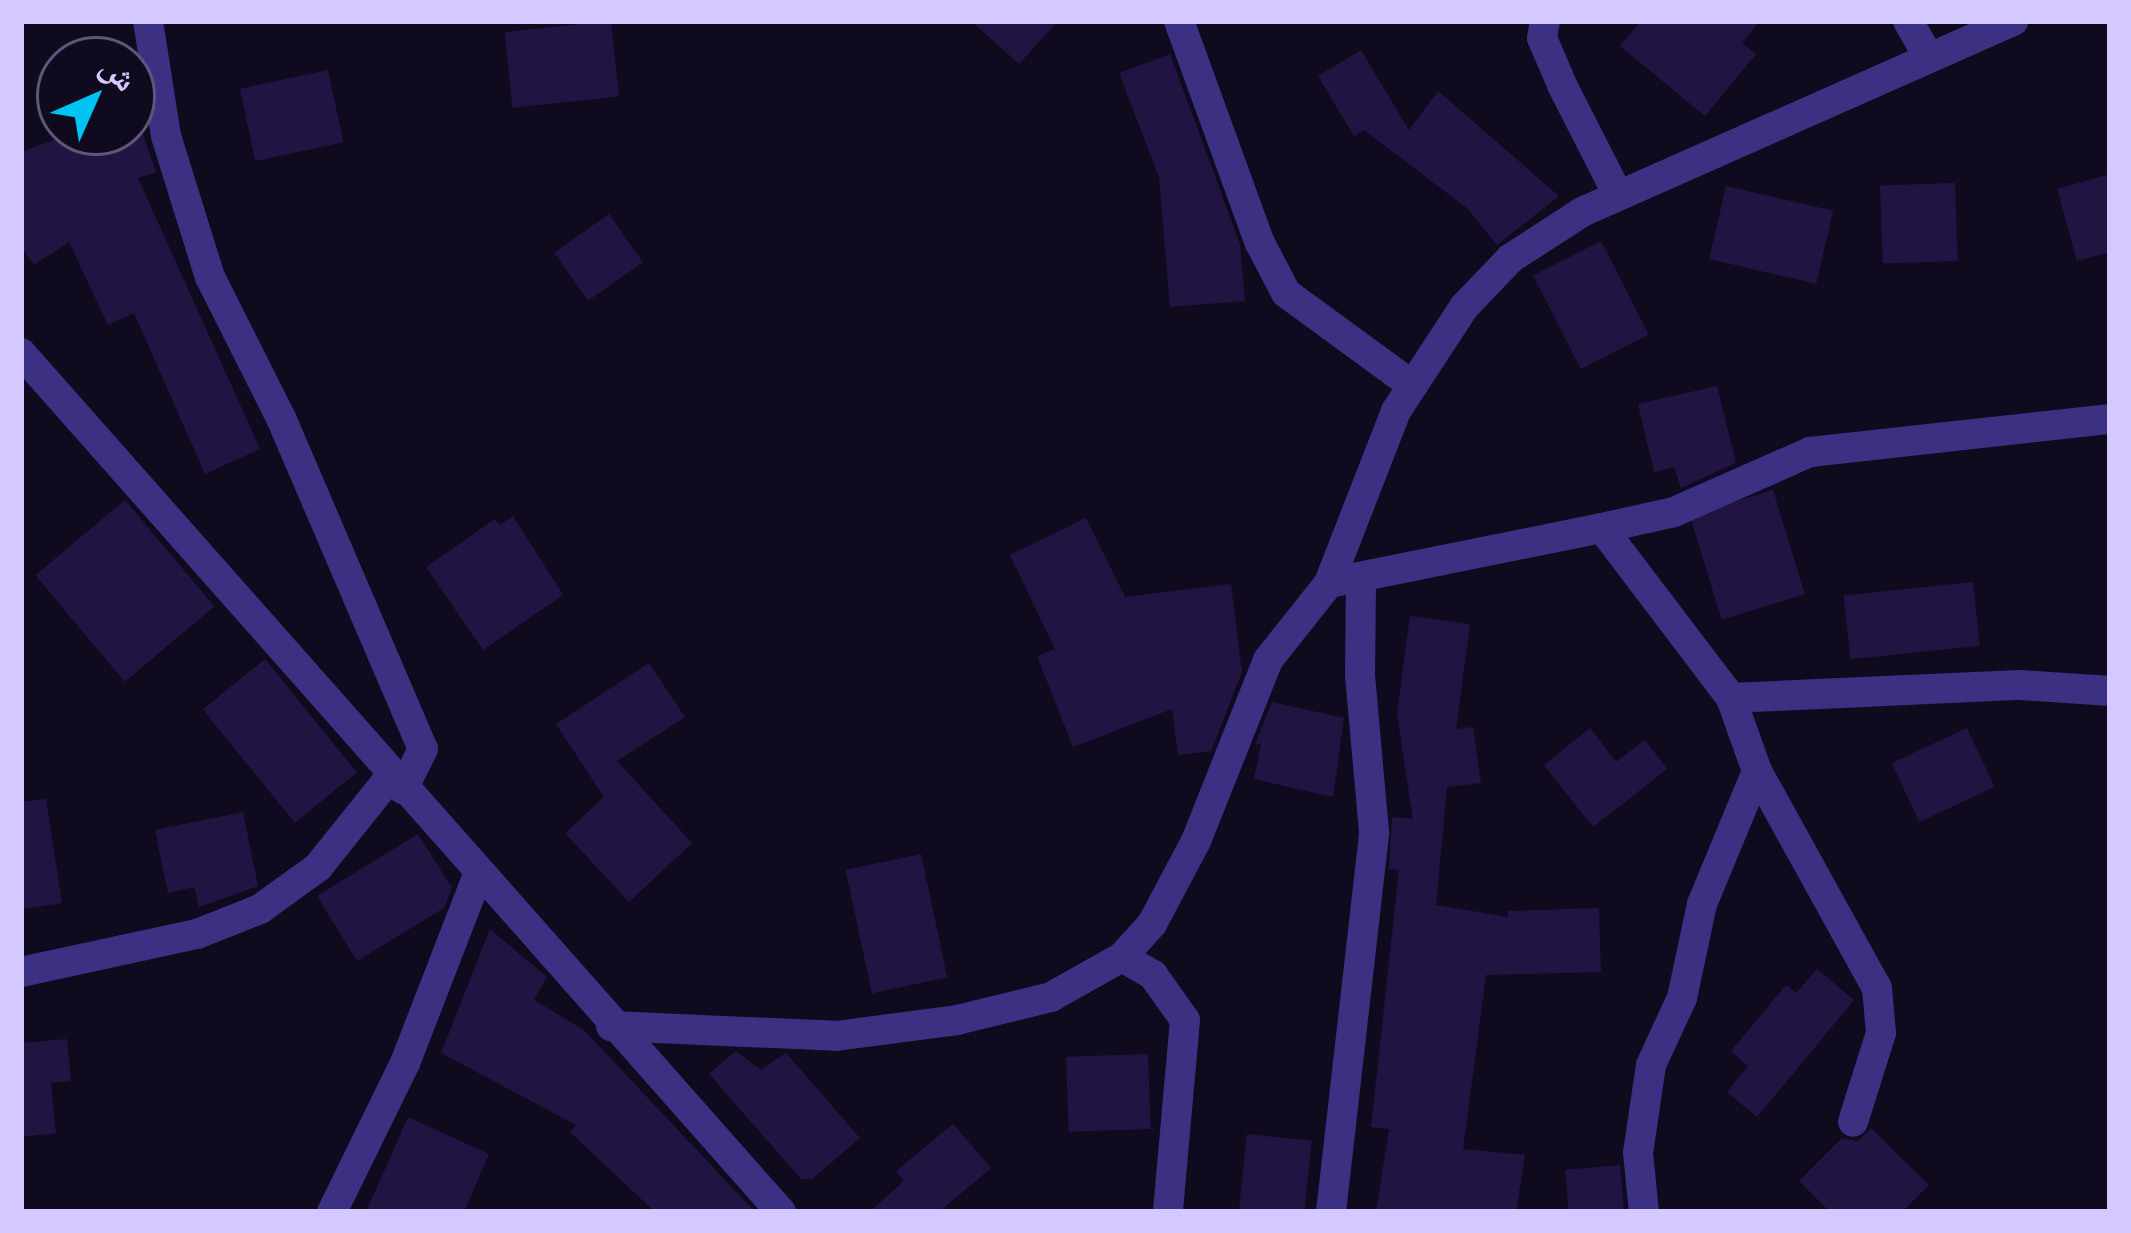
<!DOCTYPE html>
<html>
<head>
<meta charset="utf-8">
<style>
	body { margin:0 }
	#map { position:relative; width:2131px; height:1233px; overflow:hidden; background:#100a1f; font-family:"PT Sans Narrow","Noto Naskh Arabic",sans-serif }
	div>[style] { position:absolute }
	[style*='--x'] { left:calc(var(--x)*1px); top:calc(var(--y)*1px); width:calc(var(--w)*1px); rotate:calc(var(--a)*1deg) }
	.building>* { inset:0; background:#221442; transform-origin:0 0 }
	.minor>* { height:30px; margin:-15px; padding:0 15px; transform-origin:15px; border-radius:15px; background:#3c3083 }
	span { translate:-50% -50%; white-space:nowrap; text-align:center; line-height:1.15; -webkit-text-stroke:10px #100a1f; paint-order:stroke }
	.frame { position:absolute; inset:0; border:24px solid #d4c8ff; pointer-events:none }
	.north { position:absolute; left:36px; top:36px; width:120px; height:120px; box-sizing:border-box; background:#100a1f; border:3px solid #5e5679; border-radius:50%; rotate:45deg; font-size:33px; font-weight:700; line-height:48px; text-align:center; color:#d4c8ff }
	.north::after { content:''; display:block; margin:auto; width:42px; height:54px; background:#00c3f3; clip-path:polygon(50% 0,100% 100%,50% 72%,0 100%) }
</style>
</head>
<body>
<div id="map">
	<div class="building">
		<div style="left:611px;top:21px;width:76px;height:107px;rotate:84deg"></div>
		<div style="clip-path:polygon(971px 21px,1058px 21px,1019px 64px)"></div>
		<div style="clip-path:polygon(1641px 21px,1760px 21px,1742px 43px,1756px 54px,1705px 116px,1620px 46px)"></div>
		<div style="clip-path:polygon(1361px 50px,1409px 130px,1438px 91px,1559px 196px,1497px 245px,1468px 209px,1364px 130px,1354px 136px,1318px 76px)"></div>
		<div style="clip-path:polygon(1170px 54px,1240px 244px,1245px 301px,1170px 307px,1159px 177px,1119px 73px)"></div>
		<div style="left:328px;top:70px;width:74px;height:90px;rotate:78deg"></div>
		<div style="clip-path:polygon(76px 132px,142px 132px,156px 172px,138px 178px,260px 449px,205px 474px,134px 313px,108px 325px,69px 242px,34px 265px,21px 246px,21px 152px)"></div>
		<div style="clip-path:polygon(2110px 174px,2110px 252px,2077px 261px,2057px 189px)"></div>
		<div style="left:1955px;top:183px;width:78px;height:75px;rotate:88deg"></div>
		<div style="left:1726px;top:186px;width:110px;height:75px;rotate:13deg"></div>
		<div style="left:609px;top:214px;width:59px;height:67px;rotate:55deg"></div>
		<div style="left:1601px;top:241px;width:105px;height:76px;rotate:63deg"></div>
		<div style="clip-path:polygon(1717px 386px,1736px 463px,1681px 488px,1674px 467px,1654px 472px,1638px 404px)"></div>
		<div style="left:1773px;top:490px;width:109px;height:87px;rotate:73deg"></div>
		<div style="left:125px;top:500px;width:139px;height:117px;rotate:50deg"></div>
		<div style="clip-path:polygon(513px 516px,563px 595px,483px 650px,426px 567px,495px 519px,500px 525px)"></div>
		<div style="clip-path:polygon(1086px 518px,1125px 597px,1231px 584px,1242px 672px,1211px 751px,1178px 755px,1172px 709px,1073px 747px,1037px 656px,1055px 649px,1010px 555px)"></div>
		<div style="left:1973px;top:582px;width:64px;height:130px;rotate:84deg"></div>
		<div style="clip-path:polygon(1410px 616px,1470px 624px,1456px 729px,1473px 727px,1481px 783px,1447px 787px,1436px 905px,1508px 917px,1507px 911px,1599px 908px,1601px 972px,1486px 975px,1463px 1149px,1525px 1155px,1516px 1212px,1376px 1212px,1389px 1129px,1371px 1127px,1399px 870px,1389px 869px,1392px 817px,1413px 819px,1397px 714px)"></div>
		<div style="left:265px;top:659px;width:146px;height:80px;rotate:51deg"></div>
		<div style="clip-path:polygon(649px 663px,685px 717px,617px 761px,692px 843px,629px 902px,565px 833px,604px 797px,556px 724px)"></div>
		<div style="clip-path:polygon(1272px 702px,1344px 718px,1333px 797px,1254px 779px,1261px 744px,1255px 745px)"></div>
		<div style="clip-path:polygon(1590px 728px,1616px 762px,1645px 740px,1667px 769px,1593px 827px,1544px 765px)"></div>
		<div style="left:1967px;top:728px;width:65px;height:83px;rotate:65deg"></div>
		<div style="clip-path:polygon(46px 799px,62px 903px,21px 909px,21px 802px)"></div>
		<div style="clip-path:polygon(243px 812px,258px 886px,199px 907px,194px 887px,168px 893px,155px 830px)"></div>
		<div style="clip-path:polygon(418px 834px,452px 888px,444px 908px,357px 961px,317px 896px)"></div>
		<div style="left:921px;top:854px;width:126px;height:77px;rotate:78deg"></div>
		<div style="clip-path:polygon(490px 929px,547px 977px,534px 1000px,584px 1030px,755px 1212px,655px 1212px,570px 1132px,576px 1125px,441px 1053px)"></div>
		<div style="clip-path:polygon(1817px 969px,1854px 1000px,1757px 1117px,1727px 1092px,1748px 1066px,1731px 1051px,1786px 985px,1796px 993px)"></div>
		<div style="clip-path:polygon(67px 1039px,71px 1081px,51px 1083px,56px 1133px,21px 1137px,21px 1043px)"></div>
		<div style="clip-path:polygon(736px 1051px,761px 1070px,786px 1053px,860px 1138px,812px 1179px,801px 1179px,709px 1074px)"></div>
		<div style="left:1148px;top:1054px;width:75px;height:82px;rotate:88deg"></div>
		<div style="clip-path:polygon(408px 1117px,489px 1154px,464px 1212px,366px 1212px)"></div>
		<div style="clip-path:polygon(953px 1124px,991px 1168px,939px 1212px,869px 1212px,904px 1181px,896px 1171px)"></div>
		<div style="clip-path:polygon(1871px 1128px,1929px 1185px,1902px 1212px,1830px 1212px,1799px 1181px,1842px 1138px,1858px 1141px)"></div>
		<div style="left:1247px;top:1134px;width:65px;height:78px;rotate:6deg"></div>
		<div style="left:1620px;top:1165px;width:47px;height:55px;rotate:85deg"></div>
	</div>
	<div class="minor">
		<div style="--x:148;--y:21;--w:116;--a:81.1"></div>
		<div style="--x:166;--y:136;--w:148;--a:72.7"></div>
		<div style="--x:210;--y:277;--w:158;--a:63.3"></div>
		<div style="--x:281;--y:418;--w:360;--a:66.8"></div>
		<div style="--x:423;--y:749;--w:45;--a:116.6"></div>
		<div style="--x:1179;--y:21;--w:236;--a:70"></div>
		<div style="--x:1260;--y:243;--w:56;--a:62.5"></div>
		<div style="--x:1286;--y:293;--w:157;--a:36.2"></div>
		<div style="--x:1545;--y:21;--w:17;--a:100"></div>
		<div style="--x:1542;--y:38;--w:53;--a:66.8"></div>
		<div style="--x:1563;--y:87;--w:121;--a:63"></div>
		<div style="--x:1908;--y:21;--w:40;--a:60.3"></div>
		<div style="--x:21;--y:353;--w:1147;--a:48.5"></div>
		<div style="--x:1602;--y:528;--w:74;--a:-12.5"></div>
		<div style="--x:1674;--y:512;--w:149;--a:-23.8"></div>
		<div style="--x:1810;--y:452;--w:302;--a:-6.3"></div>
		<div style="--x:1329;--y:583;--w:278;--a:-11.4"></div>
		<div style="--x:1602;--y:528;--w:213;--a:52.8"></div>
		<div style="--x:1731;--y:698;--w:289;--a:-2.6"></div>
		<div style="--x:2020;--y:685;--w:90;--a:3.8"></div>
		<div style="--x:1731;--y:698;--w:77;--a:70.4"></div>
		<div style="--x:1757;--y:771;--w:248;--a:61.1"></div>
		<div style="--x:1877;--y:988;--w:45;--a:84.9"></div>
		<div style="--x:1881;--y:1033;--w:93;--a:107.5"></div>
		<div style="--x:1122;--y:957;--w:36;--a:30"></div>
		<div style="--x:1153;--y:975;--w:55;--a:54.6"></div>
		<div style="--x:1185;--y:1020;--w:193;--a:95.1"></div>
		<div style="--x:21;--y:972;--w:180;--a:-12.2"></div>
		<div style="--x:197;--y:934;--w:68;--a:-21.6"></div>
		<div style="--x:260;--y:909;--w:72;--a:-35.9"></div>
		<div style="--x:318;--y:867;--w:117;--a:-51.3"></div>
		<div style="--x:611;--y:1026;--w:225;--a:2.5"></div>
		<div style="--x:836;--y:1036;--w:122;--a:-7.5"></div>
		<div style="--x:957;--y:1020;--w:97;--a:-13.7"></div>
		<div style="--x:1051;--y:997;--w:81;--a:-29.4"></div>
		<div style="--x:1122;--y:957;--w:45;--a:-47.7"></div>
		<div style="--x:1152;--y:924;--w:94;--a:-62.1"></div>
		<div style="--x:1196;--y:841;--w:195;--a:-68.3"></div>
		<div style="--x:1268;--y:660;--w:98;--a:-51.6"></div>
		<div style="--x:1329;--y:583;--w:185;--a:-68.7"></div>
		<div style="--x:1396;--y:411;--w:124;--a:-56.8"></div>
		<div style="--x:1464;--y:307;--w:68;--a:-46.2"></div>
		<div style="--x:1511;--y:258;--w:85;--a:-32.9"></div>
		<div style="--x:1582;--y:212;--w:472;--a:-23.9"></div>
		<div style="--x:332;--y:1212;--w:166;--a:-63.9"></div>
		<div style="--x:405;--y:1063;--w:202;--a:-68.8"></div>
		<div style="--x:1331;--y:1212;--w:382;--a:-83.5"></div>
		<div style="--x:1374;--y:832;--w:157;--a:-95.1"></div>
		<div style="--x:1360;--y:676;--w:99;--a:-89.4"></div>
		<div style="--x:1644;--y:1212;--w:59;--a:-95.8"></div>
		<div style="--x:1638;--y:1153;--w:89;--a:-81.6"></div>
		<div style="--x:1651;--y:1065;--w:74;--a:-65.2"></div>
		<div style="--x:1682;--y:998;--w:96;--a:-78"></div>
		<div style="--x:1702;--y:904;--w:144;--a:-67.5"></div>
	</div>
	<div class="frame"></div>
	<div class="north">ش</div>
</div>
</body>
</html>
